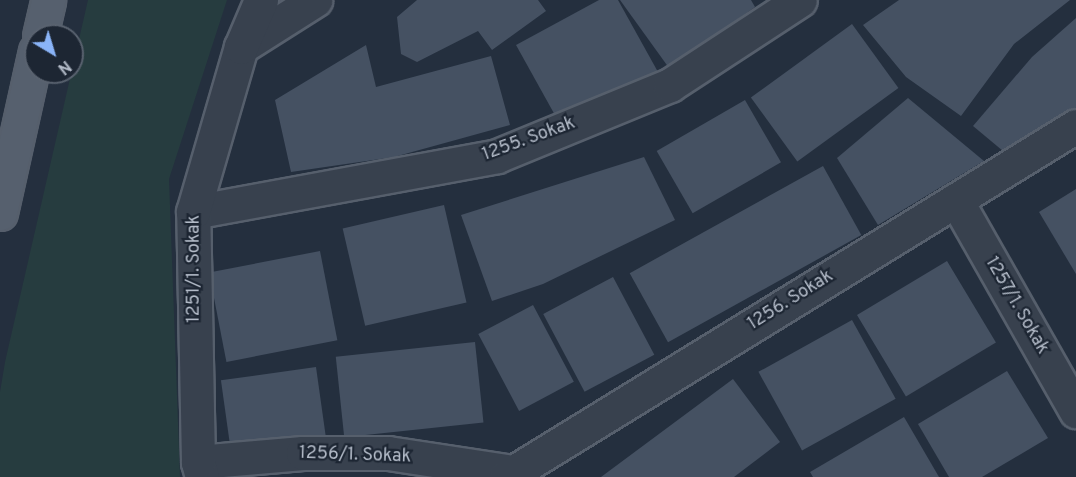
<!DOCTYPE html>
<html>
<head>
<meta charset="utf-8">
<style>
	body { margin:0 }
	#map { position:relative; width:1076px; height:477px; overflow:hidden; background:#242f3e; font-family:Overpass,sans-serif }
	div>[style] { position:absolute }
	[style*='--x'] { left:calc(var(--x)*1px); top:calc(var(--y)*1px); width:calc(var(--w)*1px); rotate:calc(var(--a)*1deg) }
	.green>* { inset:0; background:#263c3f }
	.building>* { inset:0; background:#455162; transform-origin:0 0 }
	.roads { filter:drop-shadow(2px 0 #565f6c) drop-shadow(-2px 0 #565f6c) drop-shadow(0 2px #565f6c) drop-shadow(0 -2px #565f6c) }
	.street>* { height:33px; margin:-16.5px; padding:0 16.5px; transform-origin:16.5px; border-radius:16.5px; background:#38414e }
	.primary>* { height:33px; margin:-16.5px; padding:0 16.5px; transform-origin:16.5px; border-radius:16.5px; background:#56606e }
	span { translate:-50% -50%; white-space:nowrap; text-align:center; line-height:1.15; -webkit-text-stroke:4.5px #1d2633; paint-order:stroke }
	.street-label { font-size:18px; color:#b4bcc9 }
	.north { position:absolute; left:24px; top:24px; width:60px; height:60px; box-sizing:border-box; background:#1d2633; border:2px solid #59626f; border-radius:50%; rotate:142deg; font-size:16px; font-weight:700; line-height:24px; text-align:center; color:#b4bcc9 }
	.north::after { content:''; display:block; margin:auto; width:21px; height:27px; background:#8ab4f8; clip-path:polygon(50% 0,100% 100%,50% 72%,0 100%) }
</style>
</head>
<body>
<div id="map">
	<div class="green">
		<div style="clip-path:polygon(88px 0,227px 0,169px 179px,180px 477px,0 477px,0 392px,5px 362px)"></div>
	</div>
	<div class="building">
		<div style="clip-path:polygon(417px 0,538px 0,546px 11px,492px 50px,478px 31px,417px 62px,401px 54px,397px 17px)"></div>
		<div style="clip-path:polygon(599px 0,618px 0,658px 72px,561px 126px,516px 45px)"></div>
		<div style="clip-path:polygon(620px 0,751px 0,755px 7px,669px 68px)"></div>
		<div style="clip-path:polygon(899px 0,1070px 0,1014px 44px,961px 116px,906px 77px,863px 25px)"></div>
		<div style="clip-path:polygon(1076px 18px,1076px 112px,1009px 156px,973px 126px,1032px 57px)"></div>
		<div style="left:852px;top:24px;width:79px;height:125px;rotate:54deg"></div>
		<div style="clip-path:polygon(366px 45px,376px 87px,491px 56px,510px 125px,394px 157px,291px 172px,275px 100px)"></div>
		<div style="clip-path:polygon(908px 98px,984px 161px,878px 225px,837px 158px)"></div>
		<div style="left:745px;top:100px;width:72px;height:102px;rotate:60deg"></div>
		<div style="clip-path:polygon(644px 157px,675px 220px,543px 284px,492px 301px,461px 215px)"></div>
		<div style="left:823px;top:166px;width:79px;height:221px;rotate:61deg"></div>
		<div style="clip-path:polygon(1076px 189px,1076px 274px,1039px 212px)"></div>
		<div style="left:444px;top:205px;width:100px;height:104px;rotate:77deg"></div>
		<div style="left:320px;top:251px;width:91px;height:113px;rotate:79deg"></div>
		<div style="left:947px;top:261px;width:95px;height:105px;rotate:59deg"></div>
		<div style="left:613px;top:277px;width:88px;height:79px;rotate:62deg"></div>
		<div style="left:533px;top:305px;width:87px;height:62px;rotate:62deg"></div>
		<div style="left:852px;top:320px;width:90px;height:107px;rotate:61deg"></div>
		<div style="left:475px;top:342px;width:81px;height:140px;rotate:84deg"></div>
		<div style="left:316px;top:367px;width:69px;height:96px;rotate:82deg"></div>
		<div style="clip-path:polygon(1007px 371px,1048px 438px,982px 477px,949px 477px,918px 424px)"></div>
		<div style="clip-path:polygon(733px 379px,780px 442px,734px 477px,601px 477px)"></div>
		<div style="clip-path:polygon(904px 417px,939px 477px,813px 477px,810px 472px)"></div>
	</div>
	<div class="roads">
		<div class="street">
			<div style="--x:241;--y:47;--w:88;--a:-32.4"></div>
			<div style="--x:956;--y:200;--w:243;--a:60.4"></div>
			<div style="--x:193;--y:212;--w:309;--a:-10.4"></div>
			<div style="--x:497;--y:156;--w:187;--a:-22.3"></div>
			<div style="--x:670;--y:85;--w:155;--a:-33.2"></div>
			<div style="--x:198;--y:462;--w:105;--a:-4.9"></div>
			<div style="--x:303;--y:453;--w:85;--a:0"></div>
			<div style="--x:388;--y:453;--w:125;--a:8.7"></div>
			<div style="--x:202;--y:477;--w:16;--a:-105"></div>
			<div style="--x:198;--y:462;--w:250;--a:-91.1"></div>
			<div style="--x:193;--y:212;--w:172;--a:-73.8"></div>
			<div style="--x:241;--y:47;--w:51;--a:-66.9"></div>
			<div style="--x:506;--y:477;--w:669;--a:-31.62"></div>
		</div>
		<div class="primary">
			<div style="--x:40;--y:36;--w:37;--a:-77"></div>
			<div style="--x:0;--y:213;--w:166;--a:-77.5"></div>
		</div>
	</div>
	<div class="street-label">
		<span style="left:529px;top:140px;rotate:-20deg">1255. Sokak</span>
		<span style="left:195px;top:269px;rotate:-90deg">1251/1. Sokak</span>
		<span style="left:791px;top:301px;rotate:-32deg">1256. Sokak</span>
		<span style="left:1016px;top:306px;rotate:60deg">1257/1. Sokak</span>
		<span style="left:355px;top:456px;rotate:2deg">1256/1. Sokak</span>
	</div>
	<div class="north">N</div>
</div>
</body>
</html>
